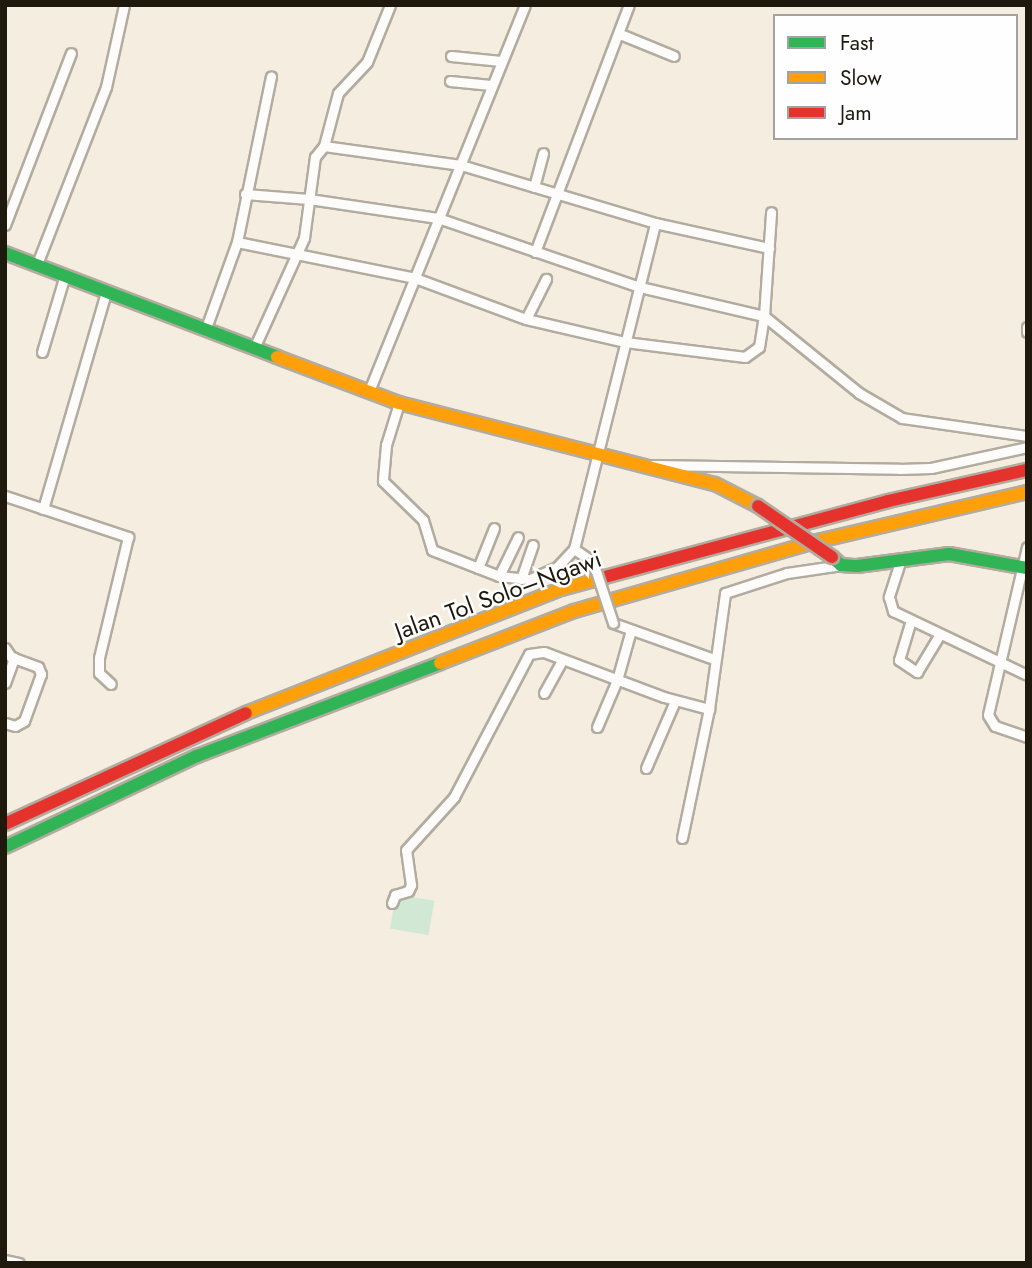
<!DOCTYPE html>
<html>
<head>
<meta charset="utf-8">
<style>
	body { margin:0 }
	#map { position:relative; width:1032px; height:1268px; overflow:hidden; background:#f5eddf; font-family:Jost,sans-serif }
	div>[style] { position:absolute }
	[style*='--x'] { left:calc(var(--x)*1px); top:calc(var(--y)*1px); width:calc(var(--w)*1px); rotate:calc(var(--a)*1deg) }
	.green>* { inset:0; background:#d1e9d4; transform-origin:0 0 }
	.roads { filter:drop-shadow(2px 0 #b2aca0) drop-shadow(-2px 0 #b2aca0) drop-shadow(0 2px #b2aca0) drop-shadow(0 -2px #b2aca0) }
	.street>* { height:9px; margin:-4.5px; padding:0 4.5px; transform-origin:4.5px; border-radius:4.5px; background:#fefcfa }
	.fast>* { height:12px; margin:-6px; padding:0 6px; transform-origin:6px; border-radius:6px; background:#30b455 }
	.slow>* { height:12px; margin:-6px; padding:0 6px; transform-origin:6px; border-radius:6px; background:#ff9f0a }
	.jam>* { height:12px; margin:-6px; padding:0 6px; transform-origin:6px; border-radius:6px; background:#e5322d }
	.bridges { filter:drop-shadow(2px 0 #b2aca0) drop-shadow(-2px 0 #b2aca0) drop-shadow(0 2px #b2aca0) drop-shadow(0 -2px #b2aca0) }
	.street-bridge>* { height:9px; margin:-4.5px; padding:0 4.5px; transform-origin:4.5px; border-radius:4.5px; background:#fefcfa }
	.jam-bridge>* { height:12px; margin:-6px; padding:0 6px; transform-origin:6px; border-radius:6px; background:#e5322d }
	span { translate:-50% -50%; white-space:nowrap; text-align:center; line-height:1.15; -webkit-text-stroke:5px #fefefe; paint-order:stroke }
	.street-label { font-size:24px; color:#1e180d }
	.frame { position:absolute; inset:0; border:7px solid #1e180d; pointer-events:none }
	.legend { position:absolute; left:773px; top:14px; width:245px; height:126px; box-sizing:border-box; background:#fefefe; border:2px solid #a4a29e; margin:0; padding:9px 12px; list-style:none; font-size:21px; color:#1e180d }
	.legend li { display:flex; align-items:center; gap:14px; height:35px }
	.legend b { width:35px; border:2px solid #a4a29e }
</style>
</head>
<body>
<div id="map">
	<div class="green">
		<div style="left:396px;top:894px;width:39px;height:35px;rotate:10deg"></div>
	</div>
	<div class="roads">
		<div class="street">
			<div style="--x:620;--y:34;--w:58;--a:22.2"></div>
			<div style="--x:451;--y:56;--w:50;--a:5.7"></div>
			<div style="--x:450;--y:81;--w:41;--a:5.6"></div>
			<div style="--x:324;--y:146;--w:138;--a:7.9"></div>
			<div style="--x:461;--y:165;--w:202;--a:16.6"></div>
			<div style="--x:655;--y:223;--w:117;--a:12.4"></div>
			<div style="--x:534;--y:187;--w:35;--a:-75"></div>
			<div style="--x:245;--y:194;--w:64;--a:4.5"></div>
			<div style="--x:309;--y:199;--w:130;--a:8.4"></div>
			<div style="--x:438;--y:218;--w:213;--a:18.9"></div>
			<div style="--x:640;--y:287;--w:127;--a:13.2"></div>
			<div style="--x:764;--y:316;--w:104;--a:-86.1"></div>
			<div style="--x:5;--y:225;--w:184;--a:-69"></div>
			<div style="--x:237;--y:242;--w:182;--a:11.4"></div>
			<div style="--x:415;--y:278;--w:118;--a:20.3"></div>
			<div style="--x:526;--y:319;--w:102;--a:13.1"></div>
			<div style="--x:625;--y:342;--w:121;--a:7.1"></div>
			<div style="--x:745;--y:357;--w:17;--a:-36"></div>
			<div style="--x:759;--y:347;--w:31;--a:-81"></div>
			<div style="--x:535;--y:252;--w:264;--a:-69.2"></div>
			<div style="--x:37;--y:264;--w:190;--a:-68.7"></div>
			<div style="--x:106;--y:87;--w:84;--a:-77.6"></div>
			<div style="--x:764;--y:316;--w:122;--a:39"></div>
			<div style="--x:859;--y:393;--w:50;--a:30.2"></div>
			<div style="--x:902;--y:418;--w:126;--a:8.2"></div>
			<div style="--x:526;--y:319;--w:45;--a:-63.4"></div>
			<div style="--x:1027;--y:327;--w:5;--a:90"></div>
			<div style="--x:206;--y:328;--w:91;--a:-70.2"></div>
			<div style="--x:237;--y:242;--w:169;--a:-78.4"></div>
			<div style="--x:255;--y:346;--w:119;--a:-65.6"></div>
			<div style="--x:304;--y:238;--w:82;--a:-82.3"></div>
			<div style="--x:315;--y:157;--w:14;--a:-51"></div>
			<div style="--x:324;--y:146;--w:55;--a:-75.2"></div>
			<div style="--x:338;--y:93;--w:42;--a:-46.9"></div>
			<div style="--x:367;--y:62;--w:61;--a:-68"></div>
			<div style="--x:42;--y:352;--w:80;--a:-73.4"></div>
			<div style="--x:369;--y:391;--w:416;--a:-68"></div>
			<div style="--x:399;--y:403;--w:44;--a:107.2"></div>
			<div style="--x:386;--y:445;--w:36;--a:95"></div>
			<div style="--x:383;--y:481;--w:56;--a:44.3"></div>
			<div style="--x:423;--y:520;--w:31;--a:73"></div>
			<div style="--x:432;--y:550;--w:72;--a:21.2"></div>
			<div style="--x:499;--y:576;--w:31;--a:6"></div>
			<div style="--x:530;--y:579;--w:30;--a:-24"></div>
			<div style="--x:557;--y:567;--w:25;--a:-47"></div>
			<div style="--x:574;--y:549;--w:336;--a:-76"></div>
			<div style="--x:653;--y:465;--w:246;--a:0.9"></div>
			<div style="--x:899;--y:469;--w:32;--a:-2"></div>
			<div style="--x:931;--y:468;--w:98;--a:-12.3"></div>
			<div style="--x:5;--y:496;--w:130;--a:18.4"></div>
			<div style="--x:128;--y:537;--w:124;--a:103.5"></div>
			<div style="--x:99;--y:658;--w:15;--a:90"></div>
			<div style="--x:99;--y:673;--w:16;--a:43"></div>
			<div style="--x:43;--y:509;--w:226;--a:-73.8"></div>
			<div style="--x:1027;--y:547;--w:172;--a:103.1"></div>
			<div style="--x:988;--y:715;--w:13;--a:58"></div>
			<div style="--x:995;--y:726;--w:34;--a:19"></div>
			<div style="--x:574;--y:549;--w:23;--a:34"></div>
			<div style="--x:901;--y:559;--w:40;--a:108"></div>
			<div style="--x:889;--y:597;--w:15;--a:74"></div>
			<div style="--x:893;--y:611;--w:148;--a:25.5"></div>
			<div style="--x:478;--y:568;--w:43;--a:-68.2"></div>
			<div style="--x:499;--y:576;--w:43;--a:-64"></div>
			<div style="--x:521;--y:579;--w:36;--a:-71"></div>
			<div style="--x:911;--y:620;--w:42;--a:106.7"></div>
			<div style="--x:899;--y:660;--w:22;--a:34"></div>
			<div style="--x:917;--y:672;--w:44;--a:-58.8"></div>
			<div style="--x:613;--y:623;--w:107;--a:19.6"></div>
			<div style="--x:5;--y:648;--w:11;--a:56"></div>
			<div style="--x:11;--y:657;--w:29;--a:20"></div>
			<div style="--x:38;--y:667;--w:8;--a:67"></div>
			<div style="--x:41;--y:674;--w:50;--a:109.9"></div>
			<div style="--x:24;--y:721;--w:10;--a:151"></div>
			<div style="--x:15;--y:726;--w:10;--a:-163"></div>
			<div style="--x:5;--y:683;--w:27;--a:-70"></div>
			<div style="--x:544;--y:693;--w:37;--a:-61"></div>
			<div style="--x:597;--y:727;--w:51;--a:-66.9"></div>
			<div style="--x:617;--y:680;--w:52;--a:-74.4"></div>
			<div style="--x:646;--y:768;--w:73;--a:-66.6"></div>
			<div style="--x:682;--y:838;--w:132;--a:-78.2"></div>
			<div style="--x:709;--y:709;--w:117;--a:-82.1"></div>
			<div style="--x:725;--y:593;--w:65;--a:-17.9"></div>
			<div style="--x:787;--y:573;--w:55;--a:-8.4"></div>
			<div style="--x:392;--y:903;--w:9;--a:-69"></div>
			<div style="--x:395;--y:895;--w:14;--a:-17"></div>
			<div style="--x:408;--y:891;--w:7;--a:-63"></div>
			<div style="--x:411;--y:885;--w:35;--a:-98"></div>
			<div style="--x:406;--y:850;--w:72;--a:-47.8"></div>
			<div style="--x:454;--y:797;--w:161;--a:-62.3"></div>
			<div style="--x:529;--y:654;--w:15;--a:-8"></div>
			<div style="--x:544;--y:652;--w:128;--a:20.6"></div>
			<div style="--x:664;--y:697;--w:47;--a:14.9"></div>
			<div style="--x:5;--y:1260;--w:14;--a:12"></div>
		</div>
		<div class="fast">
			<div style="--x:5;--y:253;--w:291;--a:20.9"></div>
			<div style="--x:832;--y:557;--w:12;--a:42"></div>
			<div style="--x:841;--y:565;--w:16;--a:4"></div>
			<div style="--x:857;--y:566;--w:93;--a:-7.4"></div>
			<div style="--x:949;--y:554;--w:79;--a:10.2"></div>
			<div style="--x:5;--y:847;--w:212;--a:-25.4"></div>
			<div style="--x:197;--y:756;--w:260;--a:-20.9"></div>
		</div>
		<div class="slow">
			<div style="--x:277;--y:357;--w:130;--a:20.7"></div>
			<div style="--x:399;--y:403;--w:326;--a:14.4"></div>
			<div style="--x:715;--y:484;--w:48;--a:27.1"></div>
			<div style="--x:440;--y:663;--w:144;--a:-21.2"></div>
			<div style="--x:574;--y:611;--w:254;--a:-16"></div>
			<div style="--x:818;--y:541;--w:215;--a:-13.2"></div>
			<div style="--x:246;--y:713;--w:339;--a:-21.5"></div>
			<div style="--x:561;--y:589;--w:46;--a:-15.3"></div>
		</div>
		<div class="jam">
			<div style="--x:605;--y:577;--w:293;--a:-15"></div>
			<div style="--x:888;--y:501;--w:142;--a:-12.6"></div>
			<div style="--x:5;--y:824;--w:265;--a:-24.7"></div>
		</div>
	</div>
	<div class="bridges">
		<div class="street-bridge">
			<div style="--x:593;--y:562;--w:64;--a:71.8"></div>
		</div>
		<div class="jam-bridge">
			<div style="--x:758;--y:506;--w:90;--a:34.6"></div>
		</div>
	</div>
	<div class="street-label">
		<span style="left:498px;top:595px;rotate:-20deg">Jalan Tol Solo–Ngawi</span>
	</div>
	<div class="frame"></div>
	<ul class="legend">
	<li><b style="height:9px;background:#30b455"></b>Fast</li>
	<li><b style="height:9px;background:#ff9f0a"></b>Slow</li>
	<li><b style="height:9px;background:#e5322d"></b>Jam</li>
	</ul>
</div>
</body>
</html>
